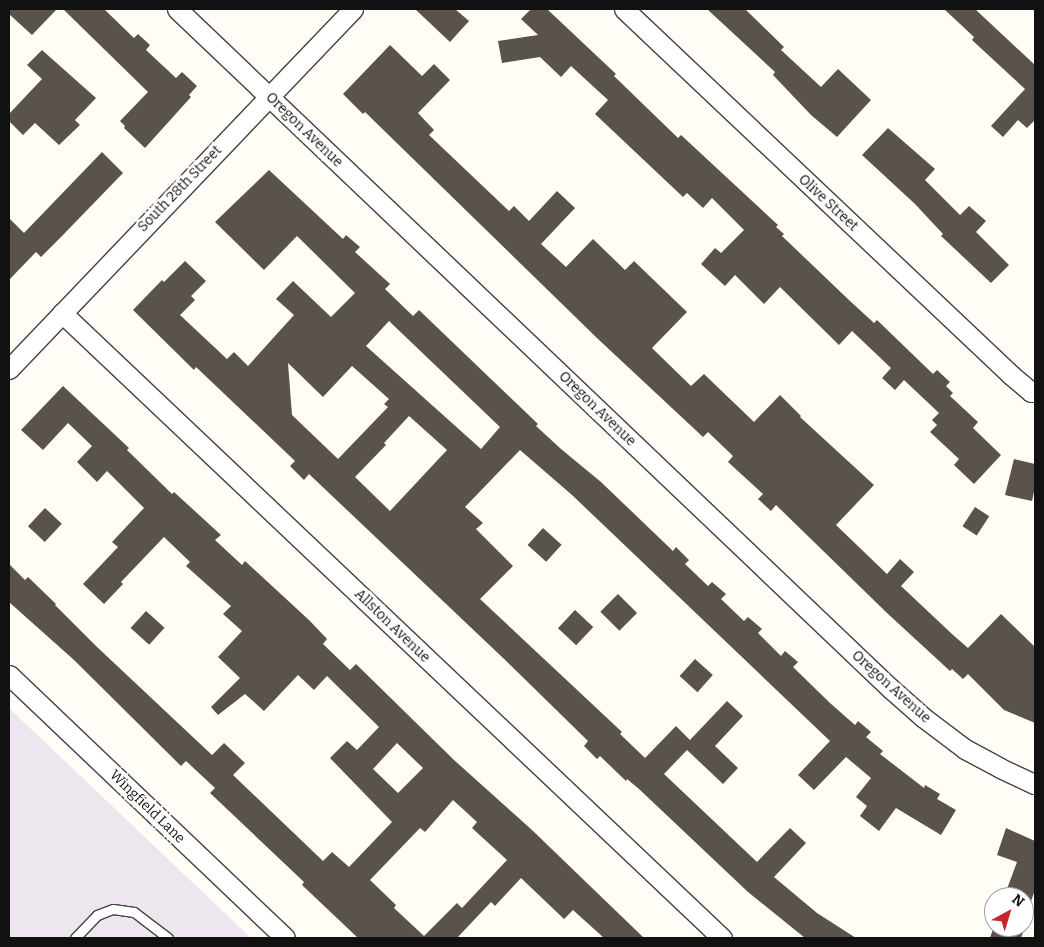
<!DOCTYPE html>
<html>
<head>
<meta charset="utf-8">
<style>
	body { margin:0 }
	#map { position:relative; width:1044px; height:947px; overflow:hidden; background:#fffdf5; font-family:Bitter,serif }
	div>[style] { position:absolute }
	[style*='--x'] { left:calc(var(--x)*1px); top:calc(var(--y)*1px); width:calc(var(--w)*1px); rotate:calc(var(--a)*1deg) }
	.industrial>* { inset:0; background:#eee6ef }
	.building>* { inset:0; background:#5a524d; transform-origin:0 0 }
	.roads { filter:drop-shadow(1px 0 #444) drop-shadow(-1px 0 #444) drop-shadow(0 1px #444) drop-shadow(0 -1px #444) }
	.lane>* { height:9px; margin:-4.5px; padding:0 4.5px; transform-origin:4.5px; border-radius:4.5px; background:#fff }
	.street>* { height:19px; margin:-9.5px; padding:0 9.5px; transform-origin:9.5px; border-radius:9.5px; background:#fff }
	span { translate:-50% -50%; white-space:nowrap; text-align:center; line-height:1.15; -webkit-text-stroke:5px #fff; paint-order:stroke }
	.street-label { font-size:14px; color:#111 }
	.frame { position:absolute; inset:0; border:10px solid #111; pointer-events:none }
	.north { position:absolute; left:984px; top:887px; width:50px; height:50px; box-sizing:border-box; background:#fff; border:1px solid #a0a0a0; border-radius:50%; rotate:39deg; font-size:14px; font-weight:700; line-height:20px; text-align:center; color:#111 }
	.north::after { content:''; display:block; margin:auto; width:18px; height:22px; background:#c4262e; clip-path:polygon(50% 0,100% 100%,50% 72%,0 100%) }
</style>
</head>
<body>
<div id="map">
	<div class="industrial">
		<div style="clip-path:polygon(9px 708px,251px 938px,9px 938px)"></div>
	</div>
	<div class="building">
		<div style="clip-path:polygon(9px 9px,57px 9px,32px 35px,9px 14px)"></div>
		<div style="clip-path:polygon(63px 9px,104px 9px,134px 38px,138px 34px,150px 45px,146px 50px,176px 78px,182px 72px,197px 86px,189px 95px,191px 97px,145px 148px,124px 128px,125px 126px,120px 121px,148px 92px)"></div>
		<div style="clip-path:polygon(415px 9px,455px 9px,469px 21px,450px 42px)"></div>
		<div style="clip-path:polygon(531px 9px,547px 9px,616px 74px,614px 76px,678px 138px,681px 135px,778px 225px,776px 227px,784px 234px,782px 236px,850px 301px,874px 323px,877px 320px,933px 374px,937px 370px,950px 382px,946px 386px,953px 393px,950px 396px,978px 422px,973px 428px,1001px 455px,974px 484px,954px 465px,959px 459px,930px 432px,937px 425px,932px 420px,939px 413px,904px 380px,895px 390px,882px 378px,891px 368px,852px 331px,839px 345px,780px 287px,764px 304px,735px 275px,725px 286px,701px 264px,715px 248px,721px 253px,744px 230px,712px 198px,703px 208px,687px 193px,683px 197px,595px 114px,608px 100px,571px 66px,561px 77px,540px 57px,502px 63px,498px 41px,538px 35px,521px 19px)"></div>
		<div style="clip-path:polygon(707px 9px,745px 9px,784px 47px,781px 50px,821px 87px,838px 69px,871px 100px,837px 137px,811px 115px,773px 75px,775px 72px)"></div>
		<div style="clip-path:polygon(944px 9px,975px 9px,1035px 65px,1035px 120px,1027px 128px,1018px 120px,1003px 137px,991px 126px,1025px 89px,972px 40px,974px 37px)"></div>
		<div style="clip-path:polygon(390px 45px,422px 76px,434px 64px,450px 80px,418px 113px,434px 130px,429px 135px,509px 211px,514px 206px,529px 221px,557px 191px,575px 208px,541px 244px,566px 267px,593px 239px,625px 270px,634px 261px,687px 312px,652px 348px,691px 386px,704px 374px,754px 422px,780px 395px,801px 416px,800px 417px,874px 485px,836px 525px,887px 574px,900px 559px,914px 572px,901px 586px,952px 634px,968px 648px,1001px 614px,1035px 647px,1035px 723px,1004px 710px,968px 674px,963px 679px,952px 669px,950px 671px,887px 613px,776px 505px,771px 511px,758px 499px,763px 494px,728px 462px,733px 456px,708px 432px,703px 437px,598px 339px,365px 112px,363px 114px,343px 94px)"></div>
		<div style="clip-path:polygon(42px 50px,96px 98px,75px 120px,80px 125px,59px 145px,35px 123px,23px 135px,9px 121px,9px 114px,42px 79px,27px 65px)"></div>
		<div style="clip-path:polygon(888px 128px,935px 169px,925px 180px,960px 215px,969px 206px,986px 221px,976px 232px,1009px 265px,991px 283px,941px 236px,943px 234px,915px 204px,862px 155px)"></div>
		<div style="clip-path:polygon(102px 152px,123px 173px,61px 237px,41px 257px,36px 252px,9px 280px,9px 218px,24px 233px)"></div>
		<div style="clip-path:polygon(evenodd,269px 170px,343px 239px,346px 235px,360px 247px,355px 252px,390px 284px,385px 289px,413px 316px,419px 310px,538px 424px,536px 426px,561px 449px,601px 482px,673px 551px,676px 547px,689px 560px,685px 564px,708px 586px,712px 582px,726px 594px,721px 599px,744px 621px,748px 617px,762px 629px,758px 633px,781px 656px,785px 651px,798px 662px,793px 667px,830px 703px,855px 725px,858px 721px,871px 732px,866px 737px,883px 751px,880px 754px,924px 788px,925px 785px,940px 794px,937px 799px,956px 810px,941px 835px,896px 808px,879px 831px,860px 816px,867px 806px,856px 797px,871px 778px,846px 757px,814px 790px,798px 775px,830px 741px,572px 495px,520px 450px,465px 507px,483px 523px,476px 529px,513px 566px,480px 599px,622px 732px,620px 734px,645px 758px,676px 726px,690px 740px,727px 701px,743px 716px,715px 746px,738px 768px,723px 784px,687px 750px,664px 774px,757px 862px,790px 828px,806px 843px,774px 877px,817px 913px,856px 938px,805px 938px,748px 892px,639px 789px,627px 779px,626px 781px,600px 756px,597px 759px,584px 746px,588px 741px,502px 657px,309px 474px,304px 480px,290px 466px,295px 461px,196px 367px,194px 370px,133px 310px,162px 280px,164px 282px,185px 261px,206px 281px,191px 296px,195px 300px,180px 315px,227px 359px,234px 352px,248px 366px,294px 315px,276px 299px,293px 281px,331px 317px,355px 293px,297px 236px,264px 270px,215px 222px,269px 170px,389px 321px,500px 427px,481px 449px,366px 346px,389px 321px,269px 170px,288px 363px,323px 397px,352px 366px,389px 399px,384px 404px,388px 407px,338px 459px,292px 415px,288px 363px,269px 170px,409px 416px,447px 450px,390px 511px,355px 477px,386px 445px,384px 443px,409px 416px)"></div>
		<div style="clip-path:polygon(evenodd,63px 386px,129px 448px,127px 450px,172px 494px,174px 492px,221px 535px,215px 540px,242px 565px,245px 561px,310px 621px,327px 639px,323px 644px,350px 670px,356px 664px,454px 760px,532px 830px,644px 938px,604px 938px,573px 910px,564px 919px,521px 878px,495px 906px,491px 902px,457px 938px,358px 938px,302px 885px,304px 882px,210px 793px,215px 788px,186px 761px,181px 766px,74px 660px,9px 602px,9px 564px,25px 580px,28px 577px,56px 604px,55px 605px,96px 646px,212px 755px,224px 743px,245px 763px,233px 775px,323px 861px,332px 852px,349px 867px,392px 822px,330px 758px,347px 741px,357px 750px,379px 727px,327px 676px,314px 690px,298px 675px,264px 711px,245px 694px,218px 715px,211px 707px,240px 678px,218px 657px,242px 631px,223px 614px,231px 606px,186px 566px,190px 562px,164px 537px,121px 582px,123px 584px,104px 604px,83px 584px,118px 547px,112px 542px,144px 508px,107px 471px,97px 482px,77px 462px,92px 446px,68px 423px,43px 450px,21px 430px,63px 386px,397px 743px,423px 768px,398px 793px,373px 769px,397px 743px,63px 386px,453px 800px,477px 822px,472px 828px,507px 860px,462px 908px,457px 903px,424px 936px,394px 908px,396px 905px,370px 880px,420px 828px,425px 832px,453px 800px)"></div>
		<div style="clip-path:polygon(1014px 459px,1035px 464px,1035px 487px,1032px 501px,1005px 495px)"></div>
		<div style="left:975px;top:507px;width:17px;height:23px;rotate:33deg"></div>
		<div style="left:45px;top:508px;width:23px;height:25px;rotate:43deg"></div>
		<div style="left:543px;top:528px;width:25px;height:23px;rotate:42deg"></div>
		<div style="left:618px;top:594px;width:27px;height:25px;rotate:45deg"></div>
		<div style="left:575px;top:610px;width:25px;height:25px;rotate:43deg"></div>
		<div style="left:146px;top:611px;width:25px;height:23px;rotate:42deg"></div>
		<div style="left:695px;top:659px;width:24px;height:23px;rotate:42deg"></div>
		<div style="clip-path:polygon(1006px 828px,1035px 841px,1035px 890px,1029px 907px,1032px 908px,1021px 938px,990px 938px,994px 926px,1024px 927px,1024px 897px,1004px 897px,1017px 862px,997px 855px)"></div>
	</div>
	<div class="roads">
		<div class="lane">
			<div style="--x:75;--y:938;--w:32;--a:-46"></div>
			<div style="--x:97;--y:915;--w:17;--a:-21"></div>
			<div style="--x:113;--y:909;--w:21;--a:8"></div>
			<div style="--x:134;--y:912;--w:43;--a:37.4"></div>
		</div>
		<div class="street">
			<div style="--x:177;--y:9;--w:985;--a:43.6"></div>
			<div style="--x:890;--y:688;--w:45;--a:41.4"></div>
			<div style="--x:924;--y:718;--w:51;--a:37.1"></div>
			<div style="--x:965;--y:749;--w:40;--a:28"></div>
			<div style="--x:1000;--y:768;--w:38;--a:25"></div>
			<div style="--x:624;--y:9;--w:533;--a:43.4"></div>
			<div style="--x:1011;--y:375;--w:26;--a:40"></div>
			<div style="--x:1031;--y:392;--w:4;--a:0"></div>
			<div style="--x:62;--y:313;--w:909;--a:43.44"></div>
			<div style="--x:9;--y:369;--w:498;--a:-46.3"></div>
			<div style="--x:9;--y:675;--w:381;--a:43.6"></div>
		</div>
	</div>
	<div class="street-label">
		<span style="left:304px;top:130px;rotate:44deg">Oregon Avenue</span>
		<span style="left:180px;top:189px;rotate:-46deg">South 28th Street</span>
		<span style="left:828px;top:203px;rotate:43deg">Olive Street</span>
		<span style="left:597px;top:409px;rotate:44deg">Oregon Avenue</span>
		<span style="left:392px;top:626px;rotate:44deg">Allston Avenue</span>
		<span style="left:891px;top:687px;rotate:42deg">Oregon Avenue</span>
		<span style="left:147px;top:807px;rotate:44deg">Wingfield Lane</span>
	</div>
	<div class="frame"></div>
	<div class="north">N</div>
</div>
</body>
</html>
